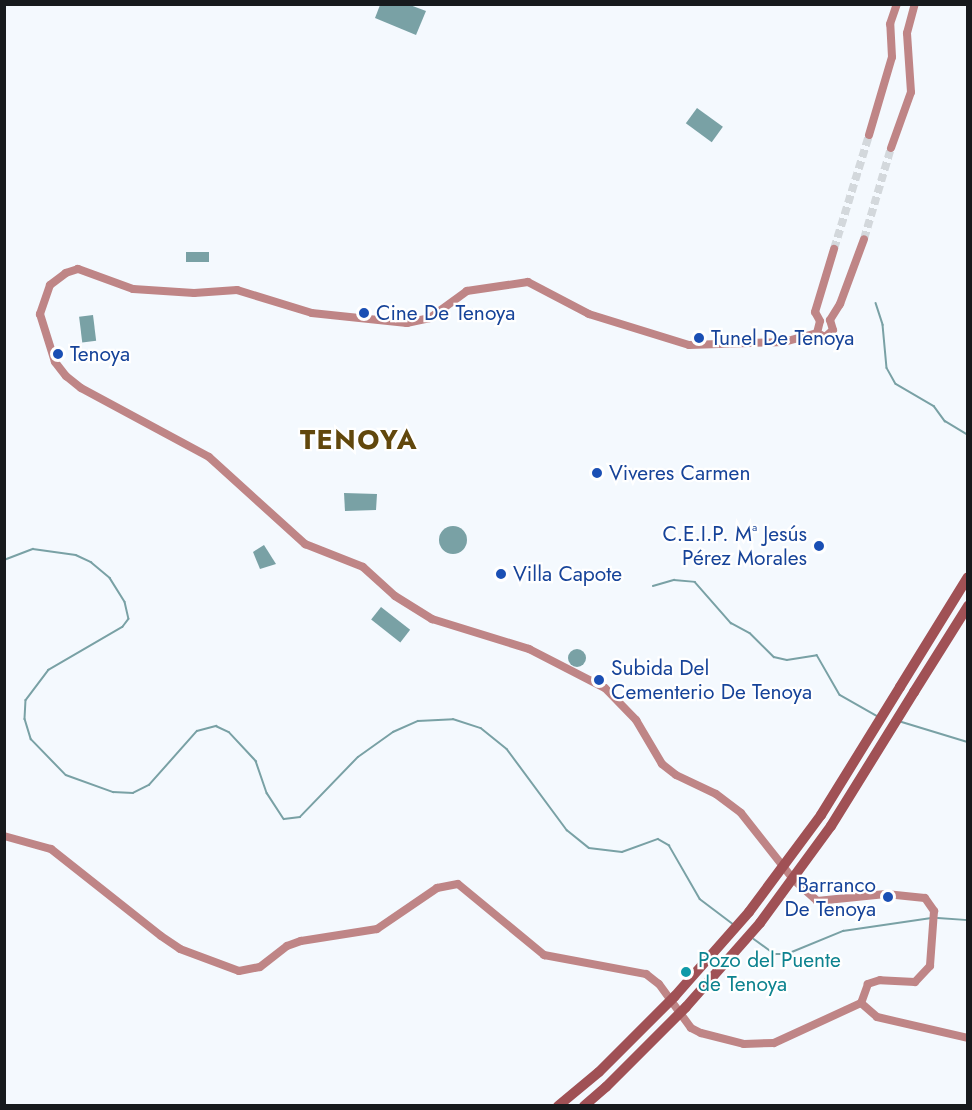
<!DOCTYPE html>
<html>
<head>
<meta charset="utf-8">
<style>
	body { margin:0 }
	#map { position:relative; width:972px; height:1110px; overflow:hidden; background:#f4f9fe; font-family:Jost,sans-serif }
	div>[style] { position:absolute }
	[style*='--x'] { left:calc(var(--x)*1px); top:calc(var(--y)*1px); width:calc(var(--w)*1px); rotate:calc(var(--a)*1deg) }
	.water>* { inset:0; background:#79a1a5; transform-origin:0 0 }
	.round { border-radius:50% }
	.stream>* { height:1.5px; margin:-0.75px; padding:0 0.75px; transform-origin:0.75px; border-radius:0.75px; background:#79a1a5 }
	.secondary-tunnel>* { height:8px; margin-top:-4px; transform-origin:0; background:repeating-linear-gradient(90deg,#d3d8dc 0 8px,transparent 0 12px) }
	.secondary>* { height:8px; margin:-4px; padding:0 4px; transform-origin:4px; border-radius:4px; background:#bf8586 }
	.highway>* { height:10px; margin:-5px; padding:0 5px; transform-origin:5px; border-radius:5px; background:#a05155 }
	.highway-bridge>* { height:10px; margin:-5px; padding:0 5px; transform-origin:5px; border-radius:5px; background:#a05155 }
	.dots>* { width:16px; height:16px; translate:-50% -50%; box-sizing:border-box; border:3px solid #fff; border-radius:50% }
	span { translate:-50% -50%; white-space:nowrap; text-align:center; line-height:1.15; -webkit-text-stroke:4.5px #fff; paint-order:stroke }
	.transit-label { font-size:21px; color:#164399 }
	.left { translate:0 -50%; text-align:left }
	.right { translate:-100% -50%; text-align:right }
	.culture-label { font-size:21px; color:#0d838f }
	.district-label { font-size:27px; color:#61470c; font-weight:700; letter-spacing:1.5px }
	.frame { position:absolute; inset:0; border:6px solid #171a1d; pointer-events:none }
</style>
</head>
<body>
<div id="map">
	<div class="water">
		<div style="clip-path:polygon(380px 5px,410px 5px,426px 11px,416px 35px,375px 18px)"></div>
		<div style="left:697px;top:108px;width:32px;height:19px;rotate:36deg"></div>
		<div style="left:209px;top:252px;width:10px;height:23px;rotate:90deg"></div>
		<div style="left:93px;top:315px;width:26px;height:14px;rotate:83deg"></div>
		<div style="clip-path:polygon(344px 493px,377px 494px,376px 510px,345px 511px)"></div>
		<div class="round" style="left:439px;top:526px;width:28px;height:28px"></div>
		<div style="clip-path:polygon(264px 545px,276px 564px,260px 569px,253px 552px)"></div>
		<div style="left:381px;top:607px;width:37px;height:16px;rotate:38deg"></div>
		<div class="round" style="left:568px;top:649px;width:18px;height:18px"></div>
	</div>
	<div class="stream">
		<div style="--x:876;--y:303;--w:23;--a:72"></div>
		<div style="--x:883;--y:325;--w:43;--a:84.7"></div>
		<div style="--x:887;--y:368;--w:18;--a:61"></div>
		<div style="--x:896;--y:384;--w:44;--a:30.1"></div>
		<div style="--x:934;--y:406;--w:19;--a:54"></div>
		<div style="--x:945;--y:421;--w:27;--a:31"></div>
		<div style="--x:4;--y:560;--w:31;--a:-21"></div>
		<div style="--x:33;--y:549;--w:43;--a:7.9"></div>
		<div style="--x:76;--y:555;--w:17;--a:25"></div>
		<div style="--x:91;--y:562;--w:25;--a:40"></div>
		<div style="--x:110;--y:578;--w:28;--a:58"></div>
		<div style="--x:125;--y:602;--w:17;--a:77"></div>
		<div style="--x:129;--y:619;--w:10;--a:127"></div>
		<div style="--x:123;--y:627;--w:86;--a:149.8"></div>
		<div style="--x:49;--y:670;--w:38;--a:127"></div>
		<div style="--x:26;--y:700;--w:19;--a:93"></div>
		<div style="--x:25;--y:719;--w:21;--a:73"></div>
		<div style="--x:31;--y:739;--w:50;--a:45.8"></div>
		<div style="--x:66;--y:775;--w:50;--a:19.9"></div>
		<div style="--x:113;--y:792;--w:20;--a:3"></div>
		<div style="--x:133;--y:793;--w:18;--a:-27"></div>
		<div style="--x:149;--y:785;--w:72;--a:-48.4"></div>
		<div style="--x:197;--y:731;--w:20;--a:-15"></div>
		<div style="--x:216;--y:726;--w:14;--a:25"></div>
		<div style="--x:229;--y:732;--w:40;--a:47"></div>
		<div style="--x:256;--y:761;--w:34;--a:71"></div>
		<div style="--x:267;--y:793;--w:31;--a:57"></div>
		<div style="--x:284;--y:819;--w:16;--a:-7"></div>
		<div style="--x:300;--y:817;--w:83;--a:-46"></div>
		<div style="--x:358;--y:757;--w:43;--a:-35.5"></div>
		<div style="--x:393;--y:732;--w:27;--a:-24"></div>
		<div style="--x:418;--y:721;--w:35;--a:-3"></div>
		<div style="--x:453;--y:719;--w:29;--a:18"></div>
		<div style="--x:481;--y:728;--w:33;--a:39"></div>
		<div style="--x:507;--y:749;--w:101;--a:53.5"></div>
		<div style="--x:567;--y:830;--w:28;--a:39"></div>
		<div style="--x:589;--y:848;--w:33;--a:7"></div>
		<div style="--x:622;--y:852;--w:38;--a:-20"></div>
		<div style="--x:658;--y:839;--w:13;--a:29"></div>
		<div style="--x:669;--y:845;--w:62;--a:60.1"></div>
		<div style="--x:700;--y:899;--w:41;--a:37.1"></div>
		<div style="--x:653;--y:586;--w:22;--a:-16"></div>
		<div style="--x:674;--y:580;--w:21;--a:5"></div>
		<div style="--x:695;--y:582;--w:55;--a:48.7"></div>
		<div style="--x:731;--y:623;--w:21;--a:28"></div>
		<div style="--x:750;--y:633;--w:34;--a:45"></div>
		<div style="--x:774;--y:657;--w:13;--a:13"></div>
		<div style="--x:787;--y:660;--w:30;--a:-9"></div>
		<div style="--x:817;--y:655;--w:46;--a:60.1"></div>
		<div style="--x:840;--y:695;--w:43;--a:29.6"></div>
		<div style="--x:902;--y:722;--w:69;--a:16.9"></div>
		<div style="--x:938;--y:918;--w:30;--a:4"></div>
		<div style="--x:754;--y:939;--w:26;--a:36"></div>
		<div style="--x:775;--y:954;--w:12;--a:0"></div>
		<div style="--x:787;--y:954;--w:61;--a:-22.3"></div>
		<div style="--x:843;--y:931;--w:89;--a:-8.4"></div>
	</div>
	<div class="secondary-tunnel">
		<div style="--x:864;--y:239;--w:95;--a:-73.5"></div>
		<div style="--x:834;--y:249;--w:119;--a:-72.9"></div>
	</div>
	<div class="secondary">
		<div style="--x:869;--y:135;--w:81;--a:-73.6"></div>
		<div style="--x:892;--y:57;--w:33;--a:-93"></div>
		<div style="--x:890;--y:24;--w:21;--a:-71"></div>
		<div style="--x:891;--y:148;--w:59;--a:-70.3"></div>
		<div style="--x:911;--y:92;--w:59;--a:-93.9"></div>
		<div style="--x:907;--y:33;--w:30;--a:-75"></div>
		<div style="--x:830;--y:320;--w:10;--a:73"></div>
		<div style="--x:833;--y:330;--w:11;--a:139"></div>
		<div style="--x:825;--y:337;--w:9;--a:-153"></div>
		<div style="--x:817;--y:333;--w:35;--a:165"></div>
		<div style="--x:783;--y:342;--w:94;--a:178.2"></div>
		<div style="--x:689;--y:345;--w:105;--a:-162.8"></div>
		<div style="--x:589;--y:314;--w:69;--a:-152.3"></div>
		<div style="--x:528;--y:282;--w:62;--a:171.6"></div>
		<div style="--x:467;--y:291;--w:46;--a:143.9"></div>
		<div style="--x:430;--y:318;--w:24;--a:168"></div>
		<div style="--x:407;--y:323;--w:96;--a:-174"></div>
		<div style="--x:312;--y:313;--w:78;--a:-163"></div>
		<div style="--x:237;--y:290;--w:43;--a:176"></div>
		<div style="--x:194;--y:293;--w:61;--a:-176.2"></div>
		<div style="--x:133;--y:289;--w:59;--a:-160"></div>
		<div style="--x:78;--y:269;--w:13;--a:162"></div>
		<div style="--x:66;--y:273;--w:20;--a:143"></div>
		<div style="--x:50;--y:285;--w:31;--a:109"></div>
		<div style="--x:40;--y:314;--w:50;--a:72.6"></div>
		<div style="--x:55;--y:362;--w:18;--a:52"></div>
		<div style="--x:66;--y:376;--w:19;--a:39"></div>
		<div style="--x:81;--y:388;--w:145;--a:28.3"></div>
		<div style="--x:209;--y:457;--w:130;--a:42.2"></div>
		<div style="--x:305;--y:544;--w:62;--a:21.6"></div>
		<div style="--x:363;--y:567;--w:43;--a:42.2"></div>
		<div style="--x:395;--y:596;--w:44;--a:31.9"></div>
		<div style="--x:432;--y:619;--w:102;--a:17.2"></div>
		<div style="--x:529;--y:649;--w:85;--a:27.2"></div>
		<div style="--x:605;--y:688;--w:45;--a:45.9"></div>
		<div style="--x:636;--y:720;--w:51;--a:59.4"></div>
		<div style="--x:662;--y:764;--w:18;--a:38"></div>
		<div style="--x:676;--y:775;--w:44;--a:25.4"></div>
		<div style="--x:716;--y:794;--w:31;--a:37"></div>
		<div style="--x:741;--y:813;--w:85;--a:51.7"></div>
		<div style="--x:794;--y:880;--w:31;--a:42"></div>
		<div style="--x:817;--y:901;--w:69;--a:-5.8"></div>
		<div style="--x:886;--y:894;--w:39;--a:6"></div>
		<div style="--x:925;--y:898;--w:16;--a:55"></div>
		<div style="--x:934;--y:911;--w:55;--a:94.2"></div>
		<div style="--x:930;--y:966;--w:22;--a:133"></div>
		<div style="--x:915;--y:982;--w:35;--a:-177"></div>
		<div style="--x:880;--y:980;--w:13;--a:162"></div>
		<div style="--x:868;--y:984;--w:20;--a:110"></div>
		<div style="--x:861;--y:1003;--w:21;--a:41"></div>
		<div style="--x:877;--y:1017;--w:93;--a:13"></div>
		<div style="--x:830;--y:320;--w:19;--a:-58"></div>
		<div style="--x:840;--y:304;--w:69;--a:-69.7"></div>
		<div style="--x:817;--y:333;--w:12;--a:-76"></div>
		<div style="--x:820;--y:321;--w:10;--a:-119"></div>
		<div style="--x:815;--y:312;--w:66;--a:-73.2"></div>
		<div style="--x:4;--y:836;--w:49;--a:15.5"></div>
		<div style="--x:51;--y:849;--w:140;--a:38.3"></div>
		<div style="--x:161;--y:936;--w:23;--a:34"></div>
		<div style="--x:180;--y:949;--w:63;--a:20.4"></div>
		<div style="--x:239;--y:971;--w:21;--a:-11"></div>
		<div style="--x:260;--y:967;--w:34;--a:-38"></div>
		<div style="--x:287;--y:946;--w:15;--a:-20"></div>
		<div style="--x:301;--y:941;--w:77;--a:-9"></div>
		<div style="--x:377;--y:929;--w:73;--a:-34.3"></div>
		<div style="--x:437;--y:888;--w:21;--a:-11"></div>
		<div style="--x:458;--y:884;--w:112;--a:39.5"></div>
		<div style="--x:544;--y:955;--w:104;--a:10.6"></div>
		<div style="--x:646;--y:974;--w:16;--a:38"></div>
		<div style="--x:659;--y:984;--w:54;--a:54"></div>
		<div style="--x:691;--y:1028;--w:11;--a:27"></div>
		<div style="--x:701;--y:1033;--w:44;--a:14.3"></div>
		<div style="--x:744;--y:1044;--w:30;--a:-2"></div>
		<div style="--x:774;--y:1043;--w:96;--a:-24.7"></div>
	</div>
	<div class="highway">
		<div style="--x:900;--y:687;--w:129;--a:-58.3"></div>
		<div style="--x:914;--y:692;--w:102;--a:-57.9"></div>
		<div style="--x:558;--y:1106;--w:53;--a:-39.7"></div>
		<div style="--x:584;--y:1106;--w:29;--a:-41"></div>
	</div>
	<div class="highway-bridge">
		<div style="--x:599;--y:1072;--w:107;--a:-45"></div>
		<div style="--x:675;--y:996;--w:112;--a:-48.6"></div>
		<div style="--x:749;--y:912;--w:121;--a:-53.4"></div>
		<div style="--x:821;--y:815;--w:150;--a:-58.3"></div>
		<div style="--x:606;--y:1087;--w:113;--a:-45"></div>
		<div style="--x:686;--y:1007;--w:112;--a:-48.6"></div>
		<div style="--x:760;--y:923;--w:120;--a:-53.8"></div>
		<div style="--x:831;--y:826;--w:158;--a:-58.2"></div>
	</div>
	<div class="dots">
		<div style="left:364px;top:313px;background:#1a4fb4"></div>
		<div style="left:699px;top:338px;background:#1a4fb4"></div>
		<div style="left:58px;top:354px;background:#1a4fb4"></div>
		<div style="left:597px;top:473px;background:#1a4fb4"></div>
		<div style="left:819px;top:546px;background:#1a4fb4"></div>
		<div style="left:501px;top:574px;background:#1a4fb4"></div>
		<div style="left:599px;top:680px;background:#1a4fb4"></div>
		<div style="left:888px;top:897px;background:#1a4fb4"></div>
		<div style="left:686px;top:972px;background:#0f9aa8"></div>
	</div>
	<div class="transit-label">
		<span class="left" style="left:376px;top:313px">Cine De Tenoya</span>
		<span class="left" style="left:711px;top:338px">Tunel De Tenoya</span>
		<span class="left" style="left:70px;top:354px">Tenoya</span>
		<span class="left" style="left:609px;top:473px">Viveres Carmen</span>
		<span class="right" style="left:807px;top:546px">C.E.I.P. Mª Jesús<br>Pérez Morales</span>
		<span class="left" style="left:513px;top:574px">Villa Capote</span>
		<span class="left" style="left:611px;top:680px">Subida Del<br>Cementerio De Tenoya</span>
		<span class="right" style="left:876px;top:897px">Barranco<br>De Tenoya</span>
	</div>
	<div class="culture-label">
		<span class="left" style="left:698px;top:972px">Pozo del Puente<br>de Tenoya</span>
	</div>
	<div class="district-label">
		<span style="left:359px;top:440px">TENOYA</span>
	</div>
	<div class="frame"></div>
</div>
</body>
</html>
